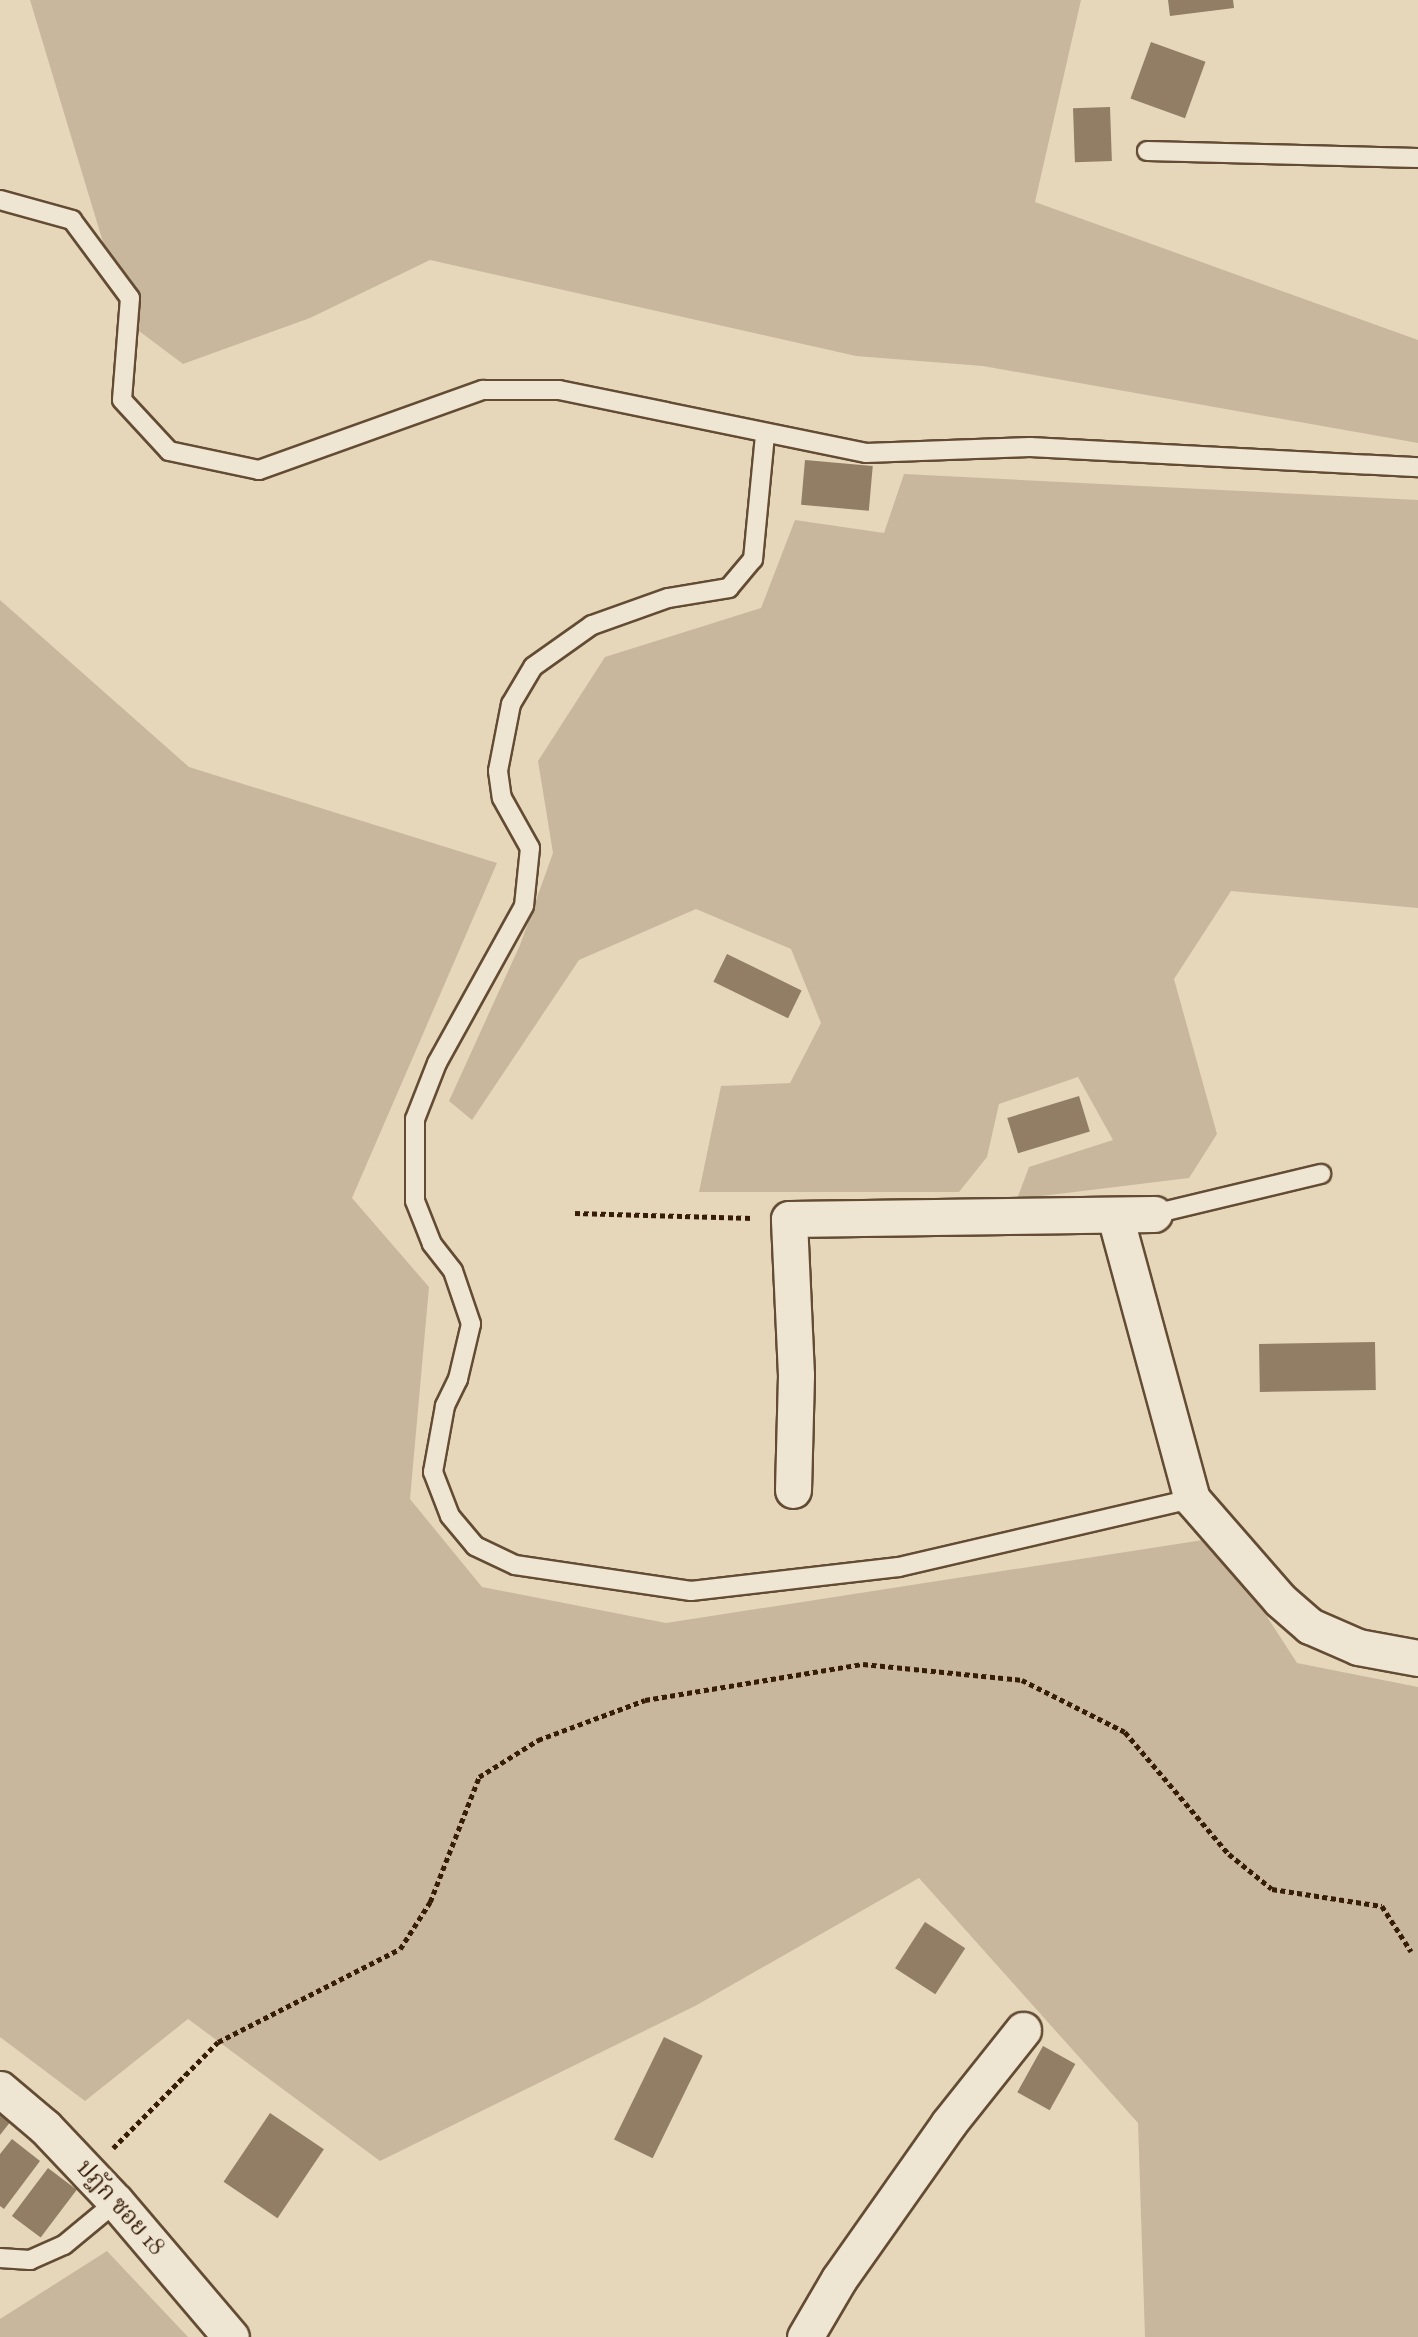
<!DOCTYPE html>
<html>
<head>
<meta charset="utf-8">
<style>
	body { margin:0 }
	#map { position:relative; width:1418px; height:2337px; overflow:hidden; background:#e6d7bb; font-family:"Sorts Mill Goudy","Noto Serif Thai",serif }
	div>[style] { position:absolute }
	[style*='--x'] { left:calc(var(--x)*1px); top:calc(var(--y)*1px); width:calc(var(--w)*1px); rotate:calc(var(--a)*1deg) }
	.green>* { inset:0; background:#c8b79c }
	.building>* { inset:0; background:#927e64; transform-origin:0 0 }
	.path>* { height:4.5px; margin-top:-2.25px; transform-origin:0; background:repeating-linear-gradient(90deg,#371d06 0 5px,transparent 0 8.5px) }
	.roads { filter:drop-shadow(2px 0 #634c33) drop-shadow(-2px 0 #634c33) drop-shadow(0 2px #634c33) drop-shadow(0 -2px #634c33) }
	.lane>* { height:18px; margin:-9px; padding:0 9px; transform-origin:9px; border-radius:9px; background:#efe5d3 }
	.street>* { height:35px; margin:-17.5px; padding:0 17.5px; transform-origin:17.5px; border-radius:17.5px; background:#efe5d3 }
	span { translate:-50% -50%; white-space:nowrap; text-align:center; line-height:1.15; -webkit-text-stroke:7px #efe5d3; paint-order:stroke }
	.street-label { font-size:24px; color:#371d06 }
</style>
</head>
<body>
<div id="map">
	<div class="green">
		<div style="clip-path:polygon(30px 0,1081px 0,1035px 202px,1418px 340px,1418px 443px,983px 366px,856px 356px,430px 260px,310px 318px,183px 364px,127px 322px)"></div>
		<div style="clip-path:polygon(904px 474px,1418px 500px,1418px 908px,1231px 891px,1174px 979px,1217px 1134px,1189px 1178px,1017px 1199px,1029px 1167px,1113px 1140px,1078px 1077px,999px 1104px,987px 1157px,959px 1192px,699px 1192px,721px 1086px,790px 1083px,821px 1023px,791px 949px,696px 909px,579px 960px,472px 1120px,449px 1101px,520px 945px,553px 853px,538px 761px,605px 657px,761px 608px,795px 520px,884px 533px)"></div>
		<div style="clip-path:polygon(0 600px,189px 767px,497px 863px,352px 1198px,429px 1287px,410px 1499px,482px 1587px,666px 1623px,1216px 1538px,1297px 1663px,1418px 1687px,1418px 2337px,1145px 2337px,1138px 2123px,919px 1878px,695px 2006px,380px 2161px,188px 2019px,85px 2101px,0 2037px)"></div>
		<div style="clip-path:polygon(107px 2251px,188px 2337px,0 2337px,0 2319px)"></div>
	</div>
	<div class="building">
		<div style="clip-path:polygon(1168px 0,1233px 0,1234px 8px,1170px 16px)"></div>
		<div style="left:1151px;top:42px;width:58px;height:60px;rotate:20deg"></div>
		<div style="left:1110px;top:107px;width:54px;height:37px;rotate:88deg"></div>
		<div style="left:805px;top:460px;width:68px;height:45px;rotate:5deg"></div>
		<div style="left:727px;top:954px;width:83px;height:31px;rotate:26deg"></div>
		<div style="left:1079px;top:1096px;width:37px;height:75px;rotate:73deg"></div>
		<div style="left:1375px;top:1342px;width:48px;height:116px;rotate:89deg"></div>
		<div style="left:925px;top:1922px;width:48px;height:55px;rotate:33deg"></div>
		<div style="left:664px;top:2037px;width:43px;height:114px;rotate:26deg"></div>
		<div style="left:1043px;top:2046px;width:37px;height:53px;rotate:29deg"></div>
		<div style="clip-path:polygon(0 2113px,11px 2121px,0 2135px)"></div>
		<div style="left:270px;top:2113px;width:65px;height:83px;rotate:34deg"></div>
		<div style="clip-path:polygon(12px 2139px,40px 2161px,4px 2209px,0 2206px,0 2154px)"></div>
		<div style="left:48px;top:2168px;width:36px;height:60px;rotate:37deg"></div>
	</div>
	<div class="path">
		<div style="--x:575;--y:1213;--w:178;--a:1.6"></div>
		<div style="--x:113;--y:2148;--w:149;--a:-45.3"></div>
		<div style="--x:218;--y:2042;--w:204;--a:-27.1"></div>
		<div style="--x:400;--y:1949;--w:56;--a:-57.4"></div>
		<div style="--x:430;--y:1902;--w:134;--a:-68.6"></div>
		<div style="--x:479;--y:1777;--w:70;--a:-32.1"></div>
		<div style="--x:538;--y:1740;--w:114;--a:-20.5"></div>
		<div style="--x:645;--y:1700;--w:221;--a:-9.4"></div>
		<div style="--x:863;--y:1664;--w:160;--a:5.7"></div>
		<div style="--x:1022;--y:1680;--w:115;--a:26.8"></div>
		<div style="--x:1125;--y:1732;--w:160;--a:49.6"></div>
		<div style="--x:1229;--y:1854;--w:55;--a:39.1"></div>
		<div style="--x:1272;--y:1889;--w:111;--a:8.8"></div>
		<div style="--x:1382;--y:1906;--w:54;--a:57.2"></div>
	</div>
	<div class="roads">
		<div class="lane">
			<div style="--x:1147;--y:151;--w:271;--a:1.5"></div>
			<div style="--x:0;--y:200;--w:75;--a:15.5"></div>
			<div style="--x:72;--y:220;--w:97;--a:53.4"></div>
			<div style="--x:130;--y:298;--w:102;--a:94.5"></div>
			<div style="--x:122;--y:400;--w:69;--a:47.3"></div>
			<div style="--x:169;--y:451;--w:92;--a:11.9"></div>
			<div style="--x:259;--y:470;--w:238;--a:-19.7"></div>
			<div style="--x:483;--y:390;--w:76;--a:0"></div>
			<div style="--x:559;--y:390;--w:313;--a:11.6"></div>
			<div style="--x:866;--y:453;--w:164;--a:-2.1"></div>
			<div style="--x:1030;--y:447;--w:389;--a:3"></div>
			<div style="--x:765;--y:435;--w:125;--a:95.5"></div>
			<div style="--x:753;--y:559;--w:38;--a:130"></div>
			<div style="--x:729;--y:588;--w:62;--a:170.7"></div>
			<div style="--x:668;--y:598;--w:81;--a:160.4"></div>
			<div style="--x:592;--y:625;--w:72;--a:144.6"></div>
			<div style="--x:533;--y:667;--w:43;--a:120.7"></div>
			<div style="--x:511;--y:704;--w:68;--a:101"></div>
			<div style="--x:498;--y:771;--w:27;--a:82"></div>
			<div style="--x:502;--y:798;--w:57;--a:60.8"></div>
			<div style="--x:530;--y:848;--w:58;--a:95.9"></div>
			<div style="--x:524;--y:906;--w:179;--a:119"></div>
			<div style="--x:437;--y:1063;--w:60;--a:111.4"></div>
			<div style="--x:415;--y:1119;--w:82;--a:90"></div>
			<div style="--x:415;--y:1201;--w:46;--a:68.4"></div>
			<div style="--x:432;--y:1244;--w:34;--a:52"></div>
			<div style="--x:453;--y:1271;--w:56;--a:71.2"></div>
			<div style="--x:471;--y:1324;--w:57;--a:103.3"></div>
			<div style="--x:458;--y:1379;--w:30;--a:116"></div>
			<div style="--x:445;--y:1406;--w:67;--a:100.3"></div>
			<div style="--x:433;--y:1472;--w:47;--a:68.9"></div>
			<div style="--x:450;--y:1516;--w:39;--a:50"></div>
			<div style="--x:475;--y:1546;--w:44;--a:25.4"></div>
			<div style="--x:515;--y:1565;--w:178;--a:8.4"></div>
			<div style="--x:691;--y:1591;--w:209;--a:-6.6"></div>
			<div style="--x:899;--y:1567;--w:301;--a:-13.1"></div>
			<div style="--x:1154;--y:1214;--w:172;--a:-13.5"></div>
			<div style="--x:0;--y:2258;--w:30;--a:4"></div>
			<div style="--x:30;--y:2260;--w:37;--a:-24"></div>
			<div style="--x:64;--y:2245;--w:67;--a:-39.6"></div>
		</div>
		<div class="street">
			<div style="--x:1115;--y:1216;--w:293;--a:74.8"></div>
			<div style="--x:1192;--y:1499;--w:134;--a:48.9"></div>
			<div style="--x:1280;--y:1600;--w:40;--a:41"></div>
			<div style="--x:1310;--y:1626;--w:52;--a:23.6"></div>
			<div style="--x:1358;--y:1647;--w:61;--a:10.4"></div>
			<div style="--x:793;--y:1490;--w:115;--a:-88.5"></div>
			<div style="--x:796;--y:1375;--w:156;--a:-92.6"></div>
			<div style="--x:789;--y:1219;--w:365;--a:-0.8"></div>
			<div style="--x:0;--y:2089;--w:59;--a:40.2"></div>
			<div style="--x:45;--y:2127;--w:103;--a:46.6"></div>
			<div style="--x:116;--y:2202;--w:177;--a:49.6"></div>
			<div style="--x:805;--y:2337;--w:67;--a:-59.6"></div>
			<div style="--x:839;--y:2279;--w:191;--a:-54.8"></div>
			<div style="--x:949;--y:2123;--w:119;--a:-51.5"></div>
		</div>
	</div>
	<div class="street-label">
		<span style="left:119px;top:2209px;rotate:48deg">ปฎัก ซอย 18</span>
	</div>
</div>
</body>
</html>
